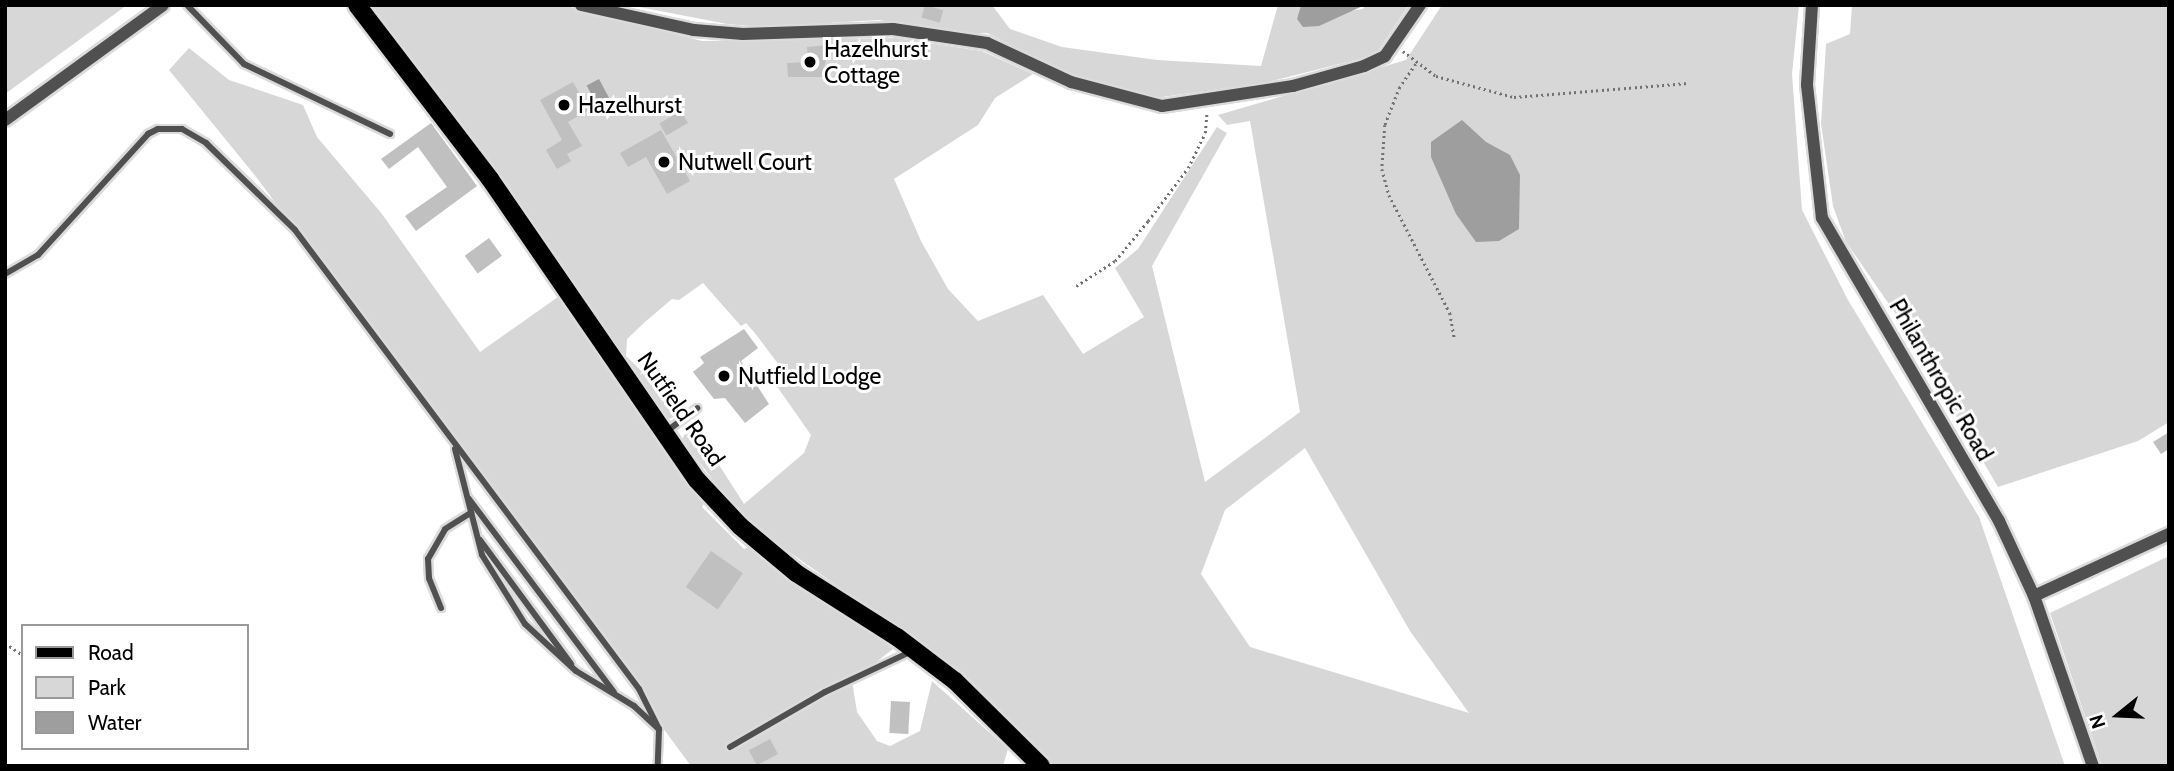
<!DOCTYPE html>
<html>
<head>
<meta charset="utf-8">
<style>
	body { margin:0 }
	#map { position:relative; width:2174px; height:771px; overflow:hidden; background:#fff; font-family:Cabin,sans-serif }
	div>[style] { position:absolute }
	[style*='--x'] { left:calc(var(--x)*1px); top:calc(var(--y)*1px); width:calc(var(--w)*1px); rotate:calc(var(--a)*1deg) }
	.green>* { inset:0; background:#d7d7d7 }
	.water>* { inset:0; background:#9e9e9e; transform-origin:0 0 }
	.building>* { inset:0; background:#c0c0c0; transform-origin:0 0 }
	.path>* { height:2.5px; margin-top:-1.25px; transform-origin:0; background:repeating-linear-gradient(90deg,#727272 0 2px,transparent 0 5.5px) }
	.roads { filter:drop-shadow(2px 0 #dbdbdb) drop-shadow(-2px 0 #dbdbdb) drop-shadow(0 2px #dbdbdb) drop-shadow(0 -2px #dbdbdb) }
	.lane>* { height:6px; margin:-3px; padding:0 3px; transform-origin:3px; border-radius:3px; background:#505050 }
	.street>* { height:12px; margin:-6px; padding:0 6px; transform-origin:6px; border-radius:6px; background:#505050 }
	.primary>* { height:18px; margin:-9px; padding:0 9px; transform-origin:9px; border-radius:9px; background:#000 }
	.dots>* { width:19px; height:19px; translate:-50% -50%; box-sizing:border-box; border:4px solid #fff; border-radius:50% }
	span { translate:-50% -50%; white-space:nowrap; text-align:center; line-height:1.15; -webkit-text-stroke:6px #fff; paint-order:stroke }
	.poi-label { font-size:23px; color:#000 }
	.left { translate:0 -50%; text-align:left }
	.street-label { font-size:23px; color:#000 }
	.frame { position:absolute; inset:0; border:7px solid #000; pointer-events:none }
	.legend { position:absolute; left:21px; top:624px; width:228px; height:126px; box-sizing:border-box; background:#fff; border:2px solid #999; margin:0; padding:9px 12px; list-style:none; font-size:21px; color:#000 }
	.legend li { display:flex; align-items:center; gap:14px; height:35px }
	.legend b { width:35px; border:2px solid #999 }
	.north { position:absolute; left:2083px; top:680px; width:70px; height:70px; -webkit-text-stroke:5px #fff; paint-order:stroke; rotate:252deg; font-size:19px; font-weight:700; line-height:28px; text-align:center; color:#000 }
	.north::after { content:''; display:block; margin:auto; width:24px; height:32px; background:#000; clip-path:polygon(50% 0,100% 100%,50% 72%,0 100%) }
</style>
</head>
<body>
<div id="map">
	<div class="green">
		<div style="clip-path:polygon(5px 5px,127px 5px,5px 94px)"></div>
		<div style="clip-path:polygon(evenodd,366px 5px,563px 5px,702px 41px,896px 38px,982px 51px,1033px 74px,995px 98px,978px 125px,894px 179px,921px 241px,948px 289px,978px 321px,1043px 295px,1083px 354px,1144px 317px,1115px 268px,1138px 249px,1217px 127px,1227px 133px,1152px 266px,1205px 482px,1300px 412px,1250px 121px,1227px 125px,1218px 115px,1406px 60px,1442px 5px,1799px 5px,1792px 74px,1802px 210px,1848px 300px,1979px 517px,2065px 766px,1050px 766px,1029px 738px,961px 673px,744px 520px,682px 440px,691px 421px,744px 504px,804px 453px,811px 435px,776px 385px,788px 377px,754px 332px,746px 323px,741px 326px,703px 283px,679px 300px,672px 299px,645px 322px,627px 339px,626px 356px,684px 412px,669px 419px,662px 415px,542px 248px,534px 223px,366px 5px,1305px 448px,1410px 631px,1469px 713px,1250px 647px,1201px 574px,1225px 510px,1305px 448px)"></div>
		<div style="clip-path:polygon(629px 5px,992px 5px,1010px 29px,1062px 47px,1157px 60px,1261px 66px,1278px 5px,1301px 5px,1297px 19px,1363px 9px,1365px 5px,1409px 5px,1375px 55px,1264px 83px,1155px 98px,1066px 72px,987px 33px,953px 35px,879px 20px,761px 27px,727px 24px)"></div>
		<div style="clip-path:polygon(1852px 5px,2169px 5px,2169px 422px,2138px 441px,1998px 487px,1898px 317px,1846px 242px,1833px 206px,1821px 124px,1826px 44px,1850px 34px)"></div>
		<div style="clip-path:polygon(189px 48px,229px 80px,303px 105px,317px 137px,382px 214px,480px 352px,565px 292px,710px 492px,702px 507px,744px 549px,754px 546px,893px 649px,852px 681px,857px 712px,877px 741px,890px 746px,920px 731px,932px 681px,1008px 749px,1003px 766px,691px 766px,257px 178px,169px 70px)"></div>
		<div style="clip-path:polygon(2169px 556px,2169px 766px,2102px 766px,2050px 613px)"></div>
	</div>
	<div class="water">
		<div style="clip-path:polygon(1301px 5px,1365px 5px,1319px 26px,1303px 27px,1297px 19px)"></div>
		<div style="left:599px;top:79px;width:27px;height:14px;rotate:62deg"></div>
		<div style="clip-path:polygon(1462px 120px,1486px 142px,1510px 155px,1520px 175px,1519px 229px,1499px 241px,1476px 242px,1456px 214px,1431px 157px,1431px 142px)"></div>
	</div>
	<div class="building">
		<div style="left:925px;top:5px;width:19px;height:13px;rotate:16deg"></div>
		<div style="clip-path:polygon(828px 45px,823px 77px,788px 77px,787px 63px,808px 62px,807px 47px)"></div>
		<div style="clip-path:polygon(573px 82px,589px 110px,568px 122px,582px 146px,567px 154px,571px 161px,557px 169px,546px 150px,562px 140px,540px 100px)"></div>
		<div style="left:681px;top:111px;width:14px;height:25px;rotate:60deg"></div>
		<div style="clip-path:polygon(431px 123px,477px 186px,416px 231px,405px 216px,447px 187px,418px 147px,389px 169px,381px 159px)"></div>
		<div style="clip-path:polygon(661px 130px,690px 181px,667px 194px,646px 157px,628px 167px,620px 153px)"></div>
		<div style="left:489px;top:238px;width:22px;height:30px;rotate:54deg"></div>
		<div style="clip-path:polygon(744px 329px,758px 348px,741px 361px,769px 404px,745px 423px,725px 398px,714px 399px,693px 372px,704px 363px,700px 357px)"></div>
		<div style="clip-path:polygon(2169px 432px,2169px 449px,2161px 454px,2153px 442px)"></div>
		<div style="left:711px;top:551px;width:39px;height:44px;rotate:35deg"></div>
		<div style="left:891px;top:701px;width:19px;height:32px;rotate:3deg"></div>
		<div style="left:770px;top:739px;width:17px;height:24px;rotate:62deg"></div>
	</div>
	<div class="path">
		<div style="--x:1403;--y:51;--w:41;--a:37.1"></div>
		<div style="--x:1436;--y:76;--w:81;--a:15.1"></div>
		<div style="--x:1514;--y:97;--w:175;--a:-4.6"></div>
		<div style="--x:1416;--y:64;--w:28;--a:125"></div>
		<div style="--x:1400;--y:87;--w:41;--a:111.5"></div>
		<div style="--x:1385;--y:125;--w:44;--a:93.9"></div>
		<div style="--x:1382;--y:169;--w:27;--a:75"></div>
		<div style="--x:1389;--y:195;--w:133;--a:62.7"></div>
		<div style="--x:1450;--y:313;--w:27;--a:80"></div>
		<div style="--x:1076;--y:286;--w:46;--a:-32.7"></div>
		<div style="--x:1115;--y:261;--w:52;--a:-50.5"></div>
		<div style="--x:1148;--y:221;--w:66;--a:-53"></div>
		<div style="--x:1188;--y:168;--w:39;--a:-64"></div>
		<div style="--x:1205;--y:133;--w:21;--a:-85"></div>
		<div style="--x:5;--y:643;--w:22;--a:34"></div>
	</div>
	<div class="roads">
		<div class="lane">
			<div style="--x:187;--y:5;--w:82;--a:46"></div>
			<div style="--x:244;--y:64;--w:162;--a:25.6"></div>
			<div style="--x:5;--y:274;--w:38;--a:-30"></div>
			<div style="--x:38;--y:255;--w:164;--a:-47.7"></div>
			<div style="--x:148;--y:134;--w:11;--a:-27"></div>
			<div style="--x:158;--y:129;--w:24;--a:0"></div>
			<div style="--x:182;--y:129;--w:28;--a:30"></div>
			<div style="--x:206;--y:143;--w:124;--a:44.3"></div>
			<div style="--x:295;--y:230;--w:574;--a:53.15"></div>
			<div style="--x:639;--y:689;--w:45;--a:63.4"></div>
			<div style="--x:659;--y:729;--w:37;--a:92"></div>
			<div style="--x:667;--y:431;--w:38;--a:-37"></div>
			<div style="--x:455;--y:449;--w:109;--a:75.7"></div>
			<div style="--x:482;--y:555;--w:81;--a:58.1"></div>
			<div style="--x:525;--y:624;--w:69;--a:42.7"></div>
			<div style="--x:576;--y:671;--w:68;--a:31.1"></div>
			<div style="--x:634;--y:706;--w:33;--a:43"></div>
			<div style="--x:469;--y:499;--w:241;--a:53.1"></div>
			<div style="--x:480;--y:540;--w:154;--a:53.7"></div>
			<div style="--x:441;--y:608;--w:32;--a:-112"></div>
			<div style="--x:429;--y:578;--w:19;--a:-93"></div>
			<div style="--x:428;--y:559;--w:34;--a:-60"></div>
			<div style="--x:445;--y:529;--w:31;--a:-32"></div>
			<div style="--x:730;--y:747;--w:110;--a:-30.1"></div>
			<div style="--x:825;--y:692;--w:96;--a:-25.2"></div>
		</div>
		<div class="street">
			<div style="--x:581;--y:5;--w:116;--a:12.5"></div>
			<div style="--x:694;--y:30;--w:49;--a:4.7"></div>
			<div style="--x:743;--y:34;--w:150;--a:-1.9"></div>
			<div style="--x:893;--y:29;--w:95;--a:8.5"></div>
			<div style="--x:987;--y:43;--w:93;--a:24.9"></div>
			<div style="--x:1071;--y:82;--w:94;--a:14.8"></div>
			<div style="--x:1162;--y:106;--w:133;--a:-8.7"></div>
			<div style="--x:1293;--y:86;--w:74;--a:-15.7"></div>
			<div style="--x:1364;--y:66;--w:23;--a:-25"></div>
			<div style="--x:1385;--y:56;--w:62;--a:-55.5"></div>
			<div style="--x:1812;--y:5;--w:80;--a:93.6"></div>
			<div style="--x:1807;--y:85;--w:134;--a:83.6"></div>
			<div style="--x:1822;--y:218;--w:351;--a:59.7"></div>
			<div style="--x:1999;--y:521;--w:83;--a:65"></div>
			<div style="--x:2034;--y:596;--w:180;--a:70.9"></div>
			<div style="--x:5;--y:120;--w:195;--a:-36"></div>
			<div style="--x:2034;--y:596;--w:149;--a:-24.7"></div>
		</div>
		<div class="primary">
			<div style="--x:357;--y:5;--w:219;--a:52.6"></div>
			<div style="--x:490;--y:179;--w:365;--a:55.5"></div>
			<div style="--x:697;--y:480;--w:63;--a:46.9"></div>
			<div style="--x:740;--y:526;--w:73;--a:40"></div>
			<div style="--x:796;--y:573;--w:120;--a:32.4"></div>
			<div style="--x:897;--y:637;--w:73;--a:37.2"></div>
			<div style="--x:955;--y:681;--w:121;--a:44.7"></div>
		</div>
	</div>
	<div class="dots">
		<div style="left:810px;top:62px;background:#000"></div>
		<div style="left:564px;top:105px;background:#000"></div>
		<div style="left:664px;top:162px;background:#000"></div>
		<div style="left:724px;top:376px;background:#000"></div>
	</div>
	<div class="poi-label">
		<span class="left" style="left:824px;top:62px">Hazelhurst<br>Cottage</span>
		<span class="left" style="left:578px;top:105px">Hazelhurst</span>
		<span class="left" style="left:678px;top:162px">Nutwell Court</span>
		<span class="left" style="left:738px;top:376px">Nutfield Lodge</span>
	</div>
	<div class="street-label">
		<span style="left:1941px;top:380px;rotate:60deg">Philanthropic Road</span>
		<span style="left:681px;top:409px;rotate:55deg">Nutfield Road</span>
	</div>
	<div class="frame"></div>
	<ul class="legend">
	<li><b style="height:9px;background:#000"></b>Road</li>
	<li><b style="height:19px;background:#d7d7d7"></b>Park</li>
	<li><b style="height:19px;background:#9e9e9e"></b>Water</li>
	</ul>
	<div class="north">N</div>
</div>
</body>
</html>
